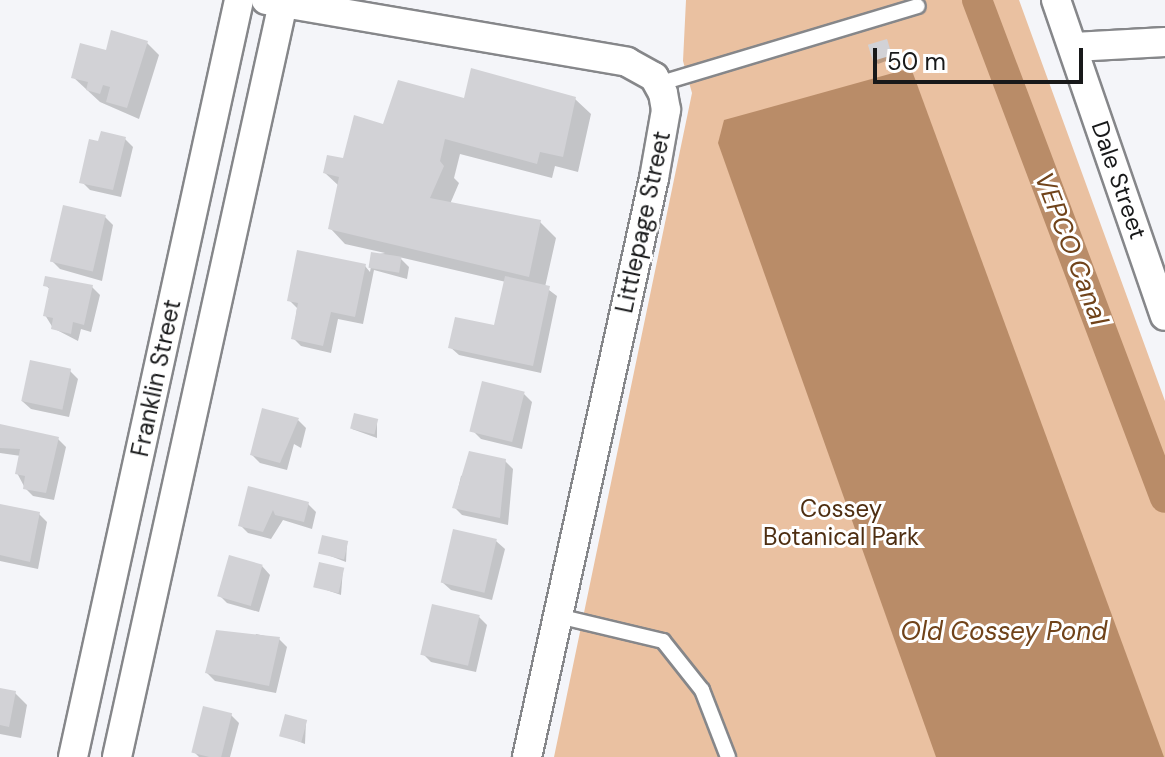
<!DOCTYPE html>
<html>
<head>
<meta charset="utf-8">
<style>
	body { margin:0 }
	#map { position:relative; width:1165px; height:757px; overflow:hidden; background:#f4f5f9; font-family:"DM Sans",sans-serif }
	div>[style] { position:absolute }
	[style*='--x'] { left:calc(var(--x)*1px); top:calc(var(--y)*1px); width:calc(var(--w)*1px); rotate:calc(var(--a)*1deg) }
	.green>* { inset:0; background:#eac1a1 }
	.water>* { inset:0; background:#b98c68 }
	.shadow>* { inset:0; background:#0003 }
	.canal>* { height:30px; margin:-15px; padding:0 15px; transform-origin:15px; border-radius:15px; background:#b98c68 }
	.building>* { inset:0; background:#d2d2d6; transform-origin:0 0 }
	.roads { filter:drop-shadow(2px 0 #86878a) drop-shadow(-2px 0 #86878a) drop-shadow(0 2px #86878a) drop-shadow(0 -2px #86878a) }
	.lane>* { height:14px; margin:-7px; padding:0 7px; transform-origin:7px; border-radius:7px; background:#fff }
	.street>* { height:28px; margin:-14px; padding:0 14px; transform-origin:14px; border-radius:14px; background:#fff }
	span { translate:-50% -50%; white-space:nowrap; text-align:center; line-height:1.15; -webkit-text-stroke:6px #fff; paint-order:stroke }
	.street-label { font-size:24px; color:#18191a }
	.park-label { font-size:24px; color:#4e2e11 }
	.water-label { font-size:26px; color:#70431a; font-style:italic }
	.scale { position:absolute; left:873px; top:48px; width:210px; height:36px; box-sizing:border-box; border:4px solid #18191a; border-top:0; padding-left:10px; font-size:24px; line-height:28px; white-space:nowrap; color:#18191a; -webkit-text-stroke:6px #fff; paint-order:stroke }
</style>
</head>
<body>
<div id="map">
	<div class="green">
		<div style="clip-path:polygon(686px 0,1019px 0,1165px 401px,1165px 757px,554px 757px,692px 93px,683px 61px)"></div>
	</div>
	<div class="water">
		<div style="clip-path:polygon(911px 68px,1164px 757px,936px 757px,718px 143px,724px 120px)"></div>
	</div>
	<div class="shadow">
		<div style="clip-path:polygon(886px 41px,894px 58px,878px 64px,874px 60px)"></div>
		<div style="clip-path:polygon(147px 43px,159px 55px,139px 119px,100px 102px,73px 77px,108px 52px)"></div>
		<div style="clip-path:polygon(575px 99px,591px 114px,578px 172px,555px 166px,552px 178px,460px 154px,454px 178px,459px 183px,450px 204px,540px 222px,556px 238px,545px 287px,557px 296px,541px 373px,459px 355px,450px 347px,496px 328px,506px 282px,399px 257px,409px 267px,407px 279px,374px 270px,363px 324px,338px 319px,331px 353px,301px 346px,293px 338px,297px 308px,289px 300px,365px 266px,370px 272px,373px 255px,385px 253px,345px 244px,330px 228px,339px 186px,325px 173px,384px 126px,465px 100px)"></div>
		<div style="clip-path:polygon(124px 138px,133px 147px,121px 197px,90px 190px,82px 182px,100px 143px)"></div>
		<div style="clip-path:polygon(105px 217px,113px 225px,102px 281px,60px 269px,52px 261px)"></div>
		<div style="clip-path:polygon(45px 285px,92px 287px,100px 295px,91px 332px,81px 329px,78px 341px,53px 328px,45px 315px,51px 290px)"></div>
		<div style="clip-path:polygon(70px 371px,78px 379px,69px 417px,31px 409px,22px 401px)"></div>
		<div style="clip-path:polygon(524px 394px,532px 402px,522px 449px,481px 439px,473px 431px)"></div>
		<div style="clip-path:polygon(298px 420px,306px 428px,301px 448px,294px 444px,287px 470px,260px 463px,252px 455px)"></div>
		<div style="clip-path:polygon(377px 421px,377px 438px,352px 429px)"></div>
		<div style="clip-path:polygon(0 427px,58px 439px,66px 447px,54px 500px,33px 496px,25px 488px,17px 473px,21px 456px,0 453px)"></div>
		<div style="clip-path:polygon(505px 461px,513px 469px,508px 525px,462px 515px,454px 507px,461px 476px)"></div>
		<div style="clip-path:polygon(249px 489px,308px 504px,316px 512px,312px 529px,283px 520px,271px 539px,248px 533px,240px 525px)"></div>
		<div style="clip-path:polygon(0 506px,39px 514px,47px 522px,38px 569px,0 561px)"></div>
		<div style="clip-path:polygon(496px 541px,505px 549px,492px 600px,451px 590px,442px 582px)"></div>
		<div style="clip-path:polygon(347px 543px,346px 562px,320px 552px)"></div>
		<div style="clip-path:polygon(262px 566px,270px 575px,259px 612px,227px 603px,219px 595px)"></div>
		<div style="clip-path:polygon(343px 569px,341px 595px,315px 586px)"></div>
		<div style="clip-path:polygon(479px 617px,487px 625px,476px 672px,431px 662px,423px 654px)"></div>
		<div style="clip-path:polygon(256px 634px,279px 639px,287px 647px,276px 693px,215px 681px,207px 673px,254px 640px)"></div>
		<div style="clip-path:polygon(0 690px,15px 693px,27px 705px,21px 738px,0 734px)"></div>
		<div style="clip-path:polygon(231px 715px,239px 723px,230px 757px,199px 757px,194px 752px)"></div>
		<div style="clip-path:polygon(306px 721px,305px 744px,282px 735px)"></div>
	</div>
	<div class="canal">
		<div style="--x:977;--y:0;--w:532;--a:69.32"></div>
	</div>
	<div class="building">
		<div style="clip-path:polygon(111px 30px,148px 41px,127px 108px,106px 102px,110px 87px,103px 85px,100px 94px,86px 90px,88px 82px,71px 78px,80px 43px,106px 50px)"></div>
		<div style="left:887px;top:39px;width:17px;height:20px;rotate:73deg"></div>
		<div style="clip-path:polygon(471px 68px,576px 97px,563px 157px,540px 152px,537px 164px,445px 139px,440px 161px,444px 166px,430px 198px,541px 220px,529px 277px,328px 229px,339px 177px,323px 173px,327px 155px,343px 158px,354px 115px,383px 124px,398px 80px,464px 98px)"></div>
		<div style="clip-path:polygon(101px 131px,126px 137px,113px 190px,79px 183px,89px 139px,98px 141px)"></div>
		<div style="left:63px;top:205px;width:44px;height:58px;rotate:13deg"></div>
		<div style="clip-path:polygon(297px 250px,366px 264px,355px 317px,331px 312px,323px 346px,291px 339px,298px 303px,287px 301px)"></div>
		<div style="left:371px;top:252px;width:31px;height:16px;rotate:9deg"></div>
		<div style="clip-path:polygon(45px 276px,93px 285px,84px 325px,73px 322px,71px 334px,51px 329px,53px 318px,43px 316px,49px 287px,43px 286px)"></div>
		<div style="clip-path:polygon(505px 276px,550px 286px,533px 366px,448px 348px,455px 317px,494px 325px)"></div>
		<div style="left:30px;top:360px;width:42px;height:42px;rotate:12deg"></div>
		<div style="left:482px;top:381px;width:44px;height:52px;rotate:14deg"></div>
		<div style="clip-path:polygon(262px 408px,299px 418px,280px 463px,250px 455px)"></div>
		<div style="left:354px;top:413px;width:25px;height:16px;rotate:14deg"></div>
		<div style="clip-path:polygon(0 424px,59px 437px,46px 493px,23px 489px,25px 476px,15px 474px,20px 449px,0 448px)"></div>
		<div style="clip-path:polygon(469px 451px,506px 459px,500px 518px,452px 508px)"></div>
		<div style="clip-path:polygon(248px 486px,309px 502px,304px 522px,275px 515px,273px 510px,263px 532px,238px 526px)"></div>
		<div style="clip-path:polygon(0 504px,40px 512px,30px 562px,0 555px)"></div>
		<div style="left:453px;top:529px;width:45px;height:55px;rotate:13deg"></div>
		<div style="left:322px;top:535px;width:27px;height:19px;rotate:13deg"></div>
		<div style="left:229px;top:555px;width:35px;height:43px;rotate:16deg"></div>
		<div style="left:319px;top:562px;width:26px;height:26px;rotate:13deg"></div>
		<div style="left:432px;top:604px;width:49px;height:52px;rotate:13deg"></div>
		<div style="clip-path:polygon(216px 630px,280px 637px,269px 686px,205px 673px)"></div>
		<div style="clip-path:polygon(0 688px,16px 691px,9px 727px,0 725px)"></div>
		<div style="left:203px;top:706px;width:30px;height:48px;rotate:14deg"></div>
		<div style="left:285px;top:714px;width:23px;height:23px;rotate:15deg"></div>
	</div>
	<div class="roads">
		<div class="lane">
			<div style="--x:658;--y:84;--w:271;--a:-16.7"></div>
			<div style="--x:558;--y:616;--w:108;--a:13.4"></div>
			<div style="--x:663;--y:641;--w:63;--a:51.5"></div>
			<div style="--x:702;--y:690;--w:72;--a:68.8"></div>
		</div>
		<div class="street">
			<div style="--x:266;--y:0;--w:366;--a:9.7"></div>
			<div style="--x:627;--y:62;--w:31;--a:29"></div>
			<div style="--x:654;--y:77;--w:18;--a:61"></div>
			<div style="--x:663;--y:93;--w:17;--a:80"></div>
			<div style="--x:666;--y:110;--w:69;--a:100"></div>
			<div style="--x:654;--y:178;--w:593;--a:102.37"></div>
			<div style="--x:1056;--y:0;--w:334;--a:71"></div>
			<div style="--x:1074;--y:47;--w:91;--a:-3.1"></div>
			<div style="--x:73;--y:757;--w:775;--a:-77.63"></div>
			<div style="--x:117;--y:757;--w:772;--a:-77.58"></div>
		</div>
	</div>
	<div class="street-label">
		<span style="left:1119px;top:180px;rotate:71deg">Dale Street</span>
		<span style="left:643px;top:222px;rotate:-78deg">Littlepage Street</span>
		<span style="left:156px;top:378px;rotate:-78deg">Franklin Street</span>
	</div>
	<div class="park-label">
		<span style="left:841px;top:523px">Cossey<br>Botanical Park</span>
	</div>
	<div class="water-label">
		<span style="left:1071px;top:249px;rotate:69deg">VEPCO Canal</span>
		<span style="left:1004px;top:632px">Old Cossey Pond</span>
	</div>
	<div class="scale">50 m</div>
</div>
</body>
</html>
